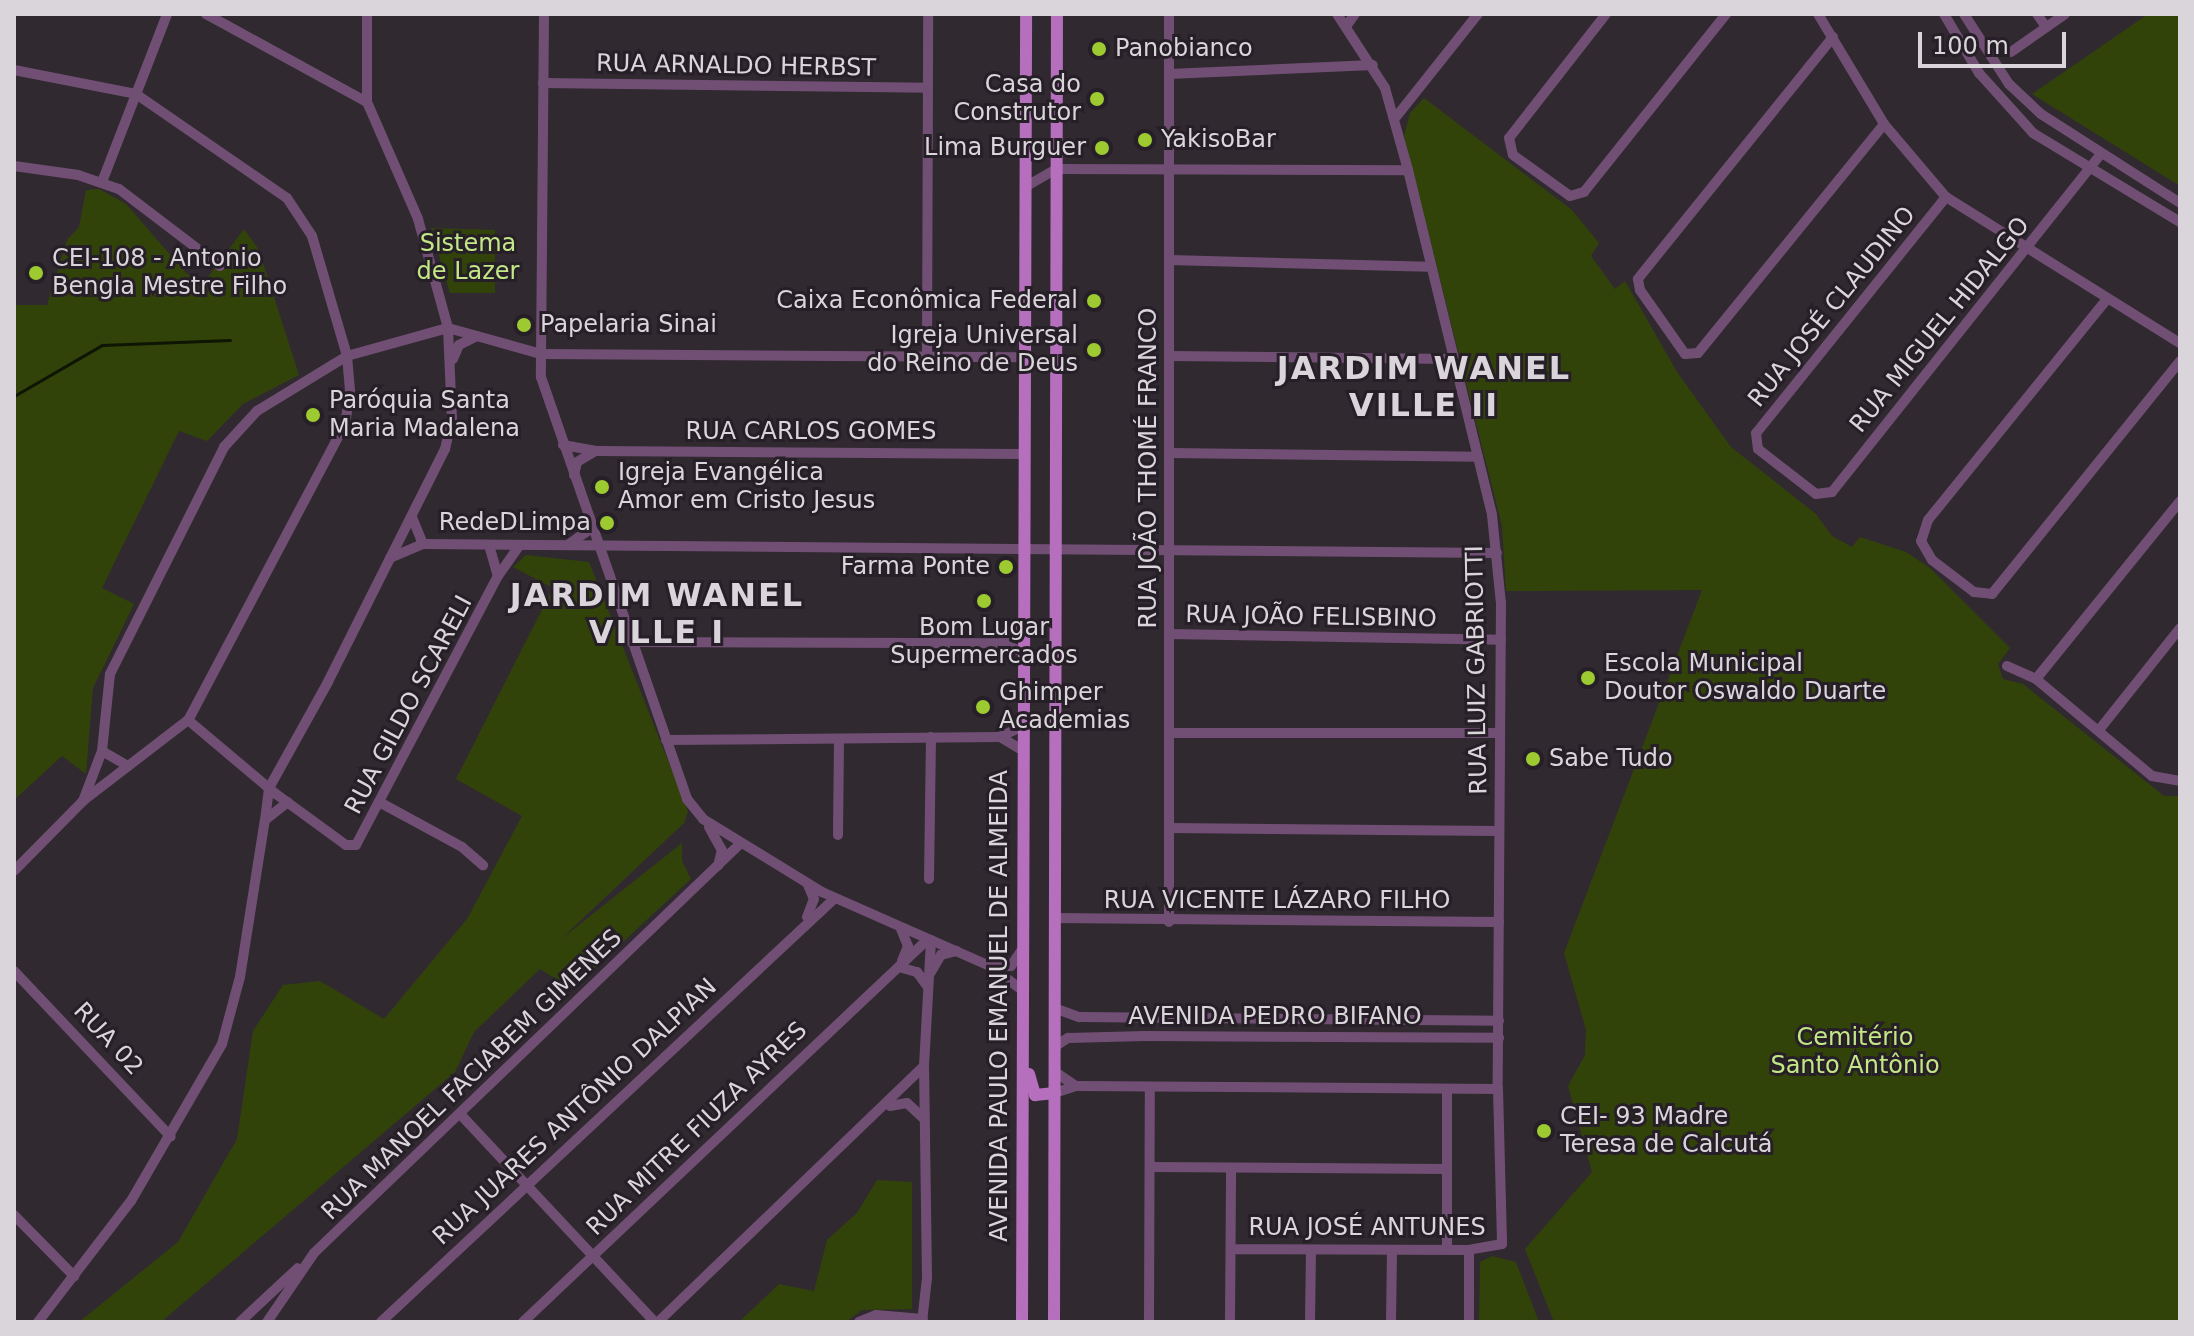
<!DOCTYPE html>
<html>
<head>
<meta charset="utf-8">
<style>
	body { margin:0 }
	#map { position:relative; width:2194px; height:1336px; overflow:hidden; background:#302930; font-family:"DejaVu Sans",sans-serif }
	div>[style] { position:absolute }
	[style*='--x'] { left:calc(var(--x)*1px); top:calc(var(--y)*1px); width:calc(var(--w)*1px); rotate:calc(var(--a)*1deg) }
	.green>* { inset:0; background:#32430a }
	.stream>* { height:3px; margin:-1.5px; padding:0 1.5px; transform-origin:1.5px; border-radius:1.5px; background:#0e1502 }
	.minor>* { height:10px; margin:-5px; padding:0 5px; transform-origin:5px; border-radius:5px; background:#714f74 }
	.major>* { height:12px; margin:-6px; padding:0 6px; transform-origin:6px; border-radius:6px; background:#b56fbc }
	.dots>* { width:22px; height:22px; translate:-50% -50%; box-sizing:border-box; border:4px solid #261f27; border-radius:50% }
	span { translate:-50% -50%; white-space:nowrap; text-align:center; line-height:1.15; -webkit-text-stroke:6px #261f27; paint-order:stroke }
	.poi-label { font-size:24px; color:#dad5da }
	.left { translate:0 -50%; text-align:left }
	.right { translate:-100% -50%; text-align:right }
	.street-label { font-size:24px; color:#dad5da }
	.park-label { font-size:24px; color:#c3e786 }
	.district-label { font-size:32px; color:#dad5da; font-weight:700; letter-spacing:2px }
	.frame { position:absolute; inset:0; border:16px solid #dad5da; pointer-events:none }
	.scale { position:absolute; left:1918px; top:32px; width:148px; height:36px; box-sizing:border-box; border:4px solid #dad5da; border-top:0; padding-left:10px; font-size:24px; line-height:28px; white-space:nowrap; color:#dad5da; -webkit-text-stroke:6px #261f27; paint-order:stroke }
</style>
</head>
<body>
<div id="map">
	<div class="green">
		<div style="clip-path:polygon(2148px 14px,2180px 14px,2180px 186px,2032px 94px)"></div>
		<div style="clip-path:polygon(1424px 98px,1572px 210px,1599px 243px,1591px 256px,1615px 289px,1625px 281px,1677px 372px,1731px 447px,1816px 514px,1832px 536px,1852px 547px,1860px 537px,1906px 552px,1930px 568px,2010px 648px,1998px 664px,2003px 679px,2023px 684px,2164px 796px,2180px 796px,2180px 1322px,1554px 1322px,1525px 1249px,1592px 1172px,1568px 1086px,1585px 1055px,1586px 1030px,1564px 953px,1702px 590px,1506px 591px,1502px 526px,1404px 136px,1410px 113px)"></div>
		<div style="clip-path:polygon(99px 189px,126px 204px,187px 274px,205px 281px,244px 229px,259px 250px,299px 375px,243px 404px,207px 441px,179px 431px,102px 588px,134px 604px,93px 688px,86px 774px,62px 756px,14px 800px,14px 305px,47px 305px,67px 240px,79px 227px,86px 190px)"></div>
		<div style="clip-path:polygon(431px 228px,495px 230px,495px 293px,450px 293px)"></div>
		<div style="clip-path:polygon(526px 555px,589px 562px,688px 811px,684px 823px,560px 940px,682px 843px,682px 861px,691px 879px,572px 989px,540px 969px,474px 1032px,455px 1072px,161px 1322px,79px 1322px,178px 1242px,237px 1139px,253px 1031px,283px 985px,320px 981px,384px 1019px,467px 919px,522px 816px,456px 779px,553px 588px,513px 567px)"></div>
		<div style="clip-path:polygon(877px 1180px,912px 1182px,912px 1309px,862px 1310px,846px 1322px,739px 1322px,779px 1284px,814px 1291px,827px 1240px,857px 1213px)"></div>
		<div style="clip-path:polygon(1492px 1256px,1516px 1262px,1539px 1322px,1479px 1322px,1480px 1262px)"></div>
	</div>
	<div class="stream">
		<div style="--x:14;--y:396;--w:102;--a:-30.1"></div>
		<div style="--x:102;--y:345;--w:128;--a:-2.2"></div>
	</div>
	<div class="minor">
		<div style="--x:206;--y:14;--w:183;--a:28.7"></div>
		<div style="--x:367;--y:102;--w:128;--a:66.4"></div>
		<div style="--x:418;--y:219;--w:113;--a:74.6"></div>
		<div style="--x:448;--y:328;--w:91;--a:87.5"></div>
		<div style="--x:452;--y:419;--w:31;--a:103"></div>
		<div style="--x:445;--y:449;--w:261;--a:116.7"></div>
		<div style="--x:328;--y:682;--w:121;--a:119.1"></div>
		<div style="--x:269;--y:788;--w:32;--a:97"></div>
		<div style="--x:265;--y:820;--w:29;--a:-38"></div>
		<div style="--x:367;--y:14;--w:88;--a:90"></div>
		<div style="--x:544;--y:14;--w:363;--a:90.5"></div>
		<div style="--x:541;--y:377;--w:447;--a:70.9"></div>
		<div style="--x:687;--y:799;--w:26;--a:51"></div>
		<div style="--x:703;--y:819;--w:140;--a:31.5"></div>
		<div style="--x:822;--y:892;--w:184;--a:23.8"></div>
		<div style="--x:990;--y:966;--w:40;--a:37"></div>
		<div style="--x:1337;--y:14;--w:88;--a:57"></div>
		<div style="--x:1385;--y:88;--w:85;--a:74.3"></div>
		<div style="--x:1606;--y:14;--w:157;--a:128"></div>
		<div style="--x:1509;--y:138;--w:17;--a:77"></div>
		<div style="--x:1513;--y:155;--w:70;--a:35.7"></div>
		<div style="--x:1570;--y:196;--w:15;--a:-16"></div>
		<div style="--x:1584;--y:192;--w:228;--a:-51.4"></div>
		<div style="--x:1818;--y:14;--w:128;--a:59"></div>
		<div style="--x:1884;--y:124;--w:96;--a:49.7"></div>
		<div style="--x:1946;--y:197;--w:276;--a:32"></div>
		<div style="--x:1944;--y:14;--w:69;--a:59.3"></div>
		<div style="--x:1979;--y:73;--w:81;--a:48"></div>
		<div style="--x:2033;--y:133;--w:172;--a:31.2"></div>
		<div style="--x:1964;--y:14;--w:83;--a:57.3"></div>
		<div style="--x:2009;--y:84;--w:44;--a:43.2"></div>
		<div style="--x:2041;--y:114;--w:165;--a:32.6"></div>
		<div style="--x:2037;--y:14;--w:16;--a:55"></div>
		<div style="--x:1347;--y:25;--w:14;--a:-54"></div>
		<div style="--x:1833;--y:37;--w:311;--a:128.9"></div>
		<div style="--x:1638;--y:279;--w:11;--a:80"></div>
		<div style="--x:1640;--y:290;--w:78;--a:54.9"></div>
		<div style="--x:1685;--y:354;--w:13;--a:-4"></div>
		<div style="--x:1698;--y:353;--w:295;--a:-50.9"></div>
		<div style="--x:2011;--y:52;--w:66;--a:-35.1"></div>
		<div style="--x:14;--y:70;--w:124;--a:11.1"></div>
		<div style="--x:136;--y:94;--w:183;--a:34.6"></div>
		<div style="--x:287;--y:198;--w:45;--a:56.7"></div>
		<div style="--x:312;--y:236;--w:125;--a:73.7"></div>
		<div style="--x:347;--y:356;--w:34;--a:85"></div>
		<div style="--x:350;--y:390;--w:34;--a:98"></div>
		<div style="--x:345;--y:424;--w:335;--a:117.9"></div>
		<div style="--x:188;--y:720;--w:133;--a:142.4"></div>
		<div style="--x:83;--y:801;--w:98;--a:134.6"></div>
		<div style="--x:1169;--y:74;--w:204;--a:-2.5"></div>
		<div style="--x:543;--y:83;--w:385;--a:0.7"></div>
		<div style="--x:1396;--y:117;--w:132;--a:-51.5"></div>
		<div style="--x:14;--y:166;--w:65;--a:8"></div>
		<div style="--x:78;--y:175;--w:43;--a:18.9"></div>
		<div style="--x:119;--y:189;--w:127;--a:37.3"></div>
		<div style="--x:102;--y:182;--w:180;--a:-68.8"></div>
		<div style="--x:1025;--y:187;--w:36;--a:-30"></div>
		<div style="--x:1056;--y:169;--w:352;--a:0.2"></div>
		<div style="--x:1408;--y:170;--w:355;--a:76.3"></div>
		<div style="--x:1492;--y:515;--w:88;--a:84.2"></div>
		<div style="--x:1501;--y:603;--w:486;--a:90.4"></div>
		<div style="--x:1498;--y:1089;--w:155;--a:88.5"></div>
		<div style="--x:1502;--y:1244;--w:34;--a:170"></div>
		<div style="--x:1469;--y:1250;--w:238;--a:-179.8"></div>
		<div style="--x:1946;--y:197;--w:303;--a:128.8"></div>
		<div style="--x:1756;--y:433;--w:16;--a:83"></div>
		<div style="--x:1758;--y:449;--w:73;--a:37.8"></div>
		<div style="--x:1816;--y:494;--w:16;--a:-7"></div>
		<div style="--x:1832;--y:492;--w:429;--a:-51.5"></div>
		<div style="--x:1169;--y:260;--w:260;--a:1.5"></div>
		<div style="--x:2107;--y:299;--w:284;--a:129"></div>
		<div style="--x:1928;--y:520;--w:22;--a:108"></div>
		<div style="--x:1921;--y:541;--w:22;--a:60"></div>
		<div style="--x:1932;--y:560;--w:53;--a:37.3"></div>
		<div style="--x:1974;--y:592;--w:18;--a:6"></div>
		<div style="--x:1992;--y:594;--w:299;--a:-51.1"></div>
		<div style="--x:927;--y:355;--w:341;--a:-89.8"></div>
		<div style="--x:1169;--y:356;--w:284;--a:0.6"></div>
		<div style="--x:453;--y:359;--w:15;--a:-67"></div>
		<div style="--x:459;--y:345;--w:20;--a:-27"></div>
		<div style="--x:563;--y:445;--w:35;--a:10"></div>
		<div style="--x:597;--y:451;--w:427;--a:0.4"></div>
		<div style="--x:1169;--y:453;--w:309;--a:0.7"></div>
		<div style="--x:574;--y:475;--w:13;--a:-77"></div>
		<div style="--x:577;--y:462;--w:21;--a:-31"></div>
		<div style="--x:412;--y:517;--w:29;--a:68"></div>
		<div style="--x:569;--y:544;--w:21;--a:-35"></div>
		<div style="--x:586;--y:532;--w:14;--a:-73"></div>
		<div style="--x:489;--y:545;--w:32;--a:74"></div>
		<div style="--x:390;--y:558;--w:36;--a:-23"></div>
		<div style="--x:423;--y:544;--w:1074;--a:0.48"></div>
		<div style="--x:1022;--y:628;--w:25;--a:143"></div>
		<div style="--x:1002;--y:643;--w:22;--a:24"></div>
		<div style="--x:1169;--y:634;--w:332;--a:1"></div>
		<div style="--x:631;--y:642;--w:371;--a:0.2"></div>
		<div style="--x:2007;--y:666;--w:32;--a:24"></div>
		<div style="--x:2036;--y:679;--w:151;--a:39.9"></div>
		<div style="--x:2152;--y:776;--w:28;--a:10"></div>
		<div style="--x:2036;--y:679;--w:229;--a:-51"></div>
		<div style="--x:188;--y:720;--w:115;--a:40.1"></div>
		<div style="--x:276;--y:794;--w:87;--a:36.1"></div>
		<div style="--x:346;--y:845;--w:10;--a:0"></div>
		<div style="--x:356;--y:845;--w:304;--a:-62.2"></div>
		<div style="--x:498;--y:576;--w:38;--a:-55"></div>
		<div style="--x:2099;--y:730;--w:130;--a:-51.5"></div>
		<div style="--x:1169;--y:733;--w:331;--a:0"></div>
		<div style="--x:666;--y:740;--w:334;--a:-0.5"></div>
		<div style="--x:1022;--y:750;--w:26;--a:-149"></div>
		<div style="--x:1000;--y:737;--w:25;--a:-26"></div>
		<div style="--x:102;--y:751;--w:30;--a:30"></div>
		<div style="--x:83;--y:801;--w:53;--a:-69.2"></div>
		<div style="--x:102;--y:751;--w:77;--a:-84.1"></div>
		<div style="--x:110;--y:674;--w:254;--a:-63.3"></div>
		<div style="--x:224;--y:447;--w:49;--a:-47.5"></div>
		<div style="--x:257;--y:411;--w:105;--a:-31.4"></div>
		<div style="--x:347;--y:356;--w:105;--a:-15.5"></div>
		<div style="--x:448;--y:328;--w:97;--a:15.6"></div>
		<div style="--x:541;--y:354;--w:483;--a:0.4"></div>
		<div style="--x:381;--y:803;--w:92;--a:28.5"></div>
		<div style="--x:462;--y:847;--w:28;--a:41"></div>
		<div style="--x:709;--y:827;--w:26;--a:61"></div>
		<div style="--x:722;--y:850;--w:16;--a:104"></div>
		<div style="--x:1169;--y:828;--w:330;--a:0.5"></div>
		<div style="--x:838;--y:835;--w:96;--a:-89.4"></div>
		<div style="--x:929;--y:879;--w:142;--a:-89.2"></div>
		<div style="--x:807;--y:917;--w:19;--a:-69"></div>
		<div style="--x:814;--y:899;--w:15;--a:-113"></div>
		<div style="--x:1054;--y:918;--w:445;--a:0.5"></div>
		<div style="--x:1169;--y:922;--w:908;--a:-90"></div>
		<div style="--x:901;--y:929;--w:18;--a:68"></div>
		<div style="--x:908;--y:946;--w:16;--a:112"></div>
		<div style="--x:899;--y:967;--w:19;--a:16"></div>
		<div style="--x:917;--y:972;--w:17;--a:54"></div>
		<div style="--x:992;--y:967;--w:19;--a:-3"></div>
		<div style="--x:1011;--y:966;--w:18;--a:-56"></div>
		<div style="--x:14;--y:971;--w:228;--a:46.6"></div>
		<div style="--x:931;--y:972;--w:20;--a:-60"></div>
		<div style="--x:941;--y:955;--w:16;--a:-15"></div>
		<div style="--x:1054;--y:1008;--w:27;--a:20"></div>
		<div style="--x:1079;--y:1017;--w:420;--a:0.5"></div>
		<div style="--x:1054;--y:1047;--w:17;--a:-33"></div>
		<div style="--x:1068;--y:1038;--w:77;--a:-1.5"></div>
		<div style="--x:1145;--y:1036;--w:354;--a:0.3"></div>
		<div style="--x:1055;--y:1072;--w:25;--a:34"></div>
		<div style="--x:1076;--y:1086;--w:22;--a:162"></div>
		<div style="--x:1076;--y:1086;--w:422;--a:0.4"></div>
		<div style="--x:1447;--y:1090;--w:159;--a:90"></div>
		<div style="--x:890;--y:1106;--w:17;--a:-10"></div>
		<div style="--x:907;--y:1103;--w:23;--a:43"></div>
		<div style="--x:461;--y:1115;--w:284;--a:46.9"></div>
		<div style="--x:1150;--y:1167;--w:297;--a:0.4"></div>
		<div style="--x:14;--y:1215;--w:86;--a:45.5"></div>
		<div style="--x:38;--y:1322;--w:153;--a:-52.5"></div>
		<div style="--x:131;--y:1201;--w:181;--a:-59.9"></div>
		<div style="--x:222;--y:1044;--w:69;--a:-75"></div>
		<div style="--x:240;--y:977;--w:159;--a:-81"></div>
		<div style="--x:240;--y:1322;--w:79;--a:-43"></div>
		<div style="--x:267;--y:1322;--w:83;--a:-55.7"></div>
		<div style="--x:314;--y:1253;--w:592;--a:-43.84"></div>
		<div style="--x:381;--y:1322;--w:620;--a:-43.04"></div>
		<div style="--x:523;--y:1322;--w:557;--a:-43.4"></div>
		<div style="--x:658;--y:1322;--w:369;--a:-43.9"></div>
		<div style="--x:859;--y:1322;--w:18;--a:-22"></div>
		<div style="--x:876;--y:1315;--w:47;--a:4.9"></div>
		<div style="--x:922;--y:1322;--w:44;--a:-83.5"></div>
		<div style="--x:927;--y:1278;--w:212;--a:-90.8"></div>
		<div style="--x:924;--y:1066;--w:126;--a:-86.8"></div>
		<div style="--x:1149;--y:1322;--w:234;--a:-89.8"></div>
		<div style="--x:1230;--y:1322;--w:153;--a:-89.6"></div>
		<div style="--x:1310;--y:1322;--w:72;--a:-89.2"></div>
		<div style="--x:1391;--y:1322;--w:72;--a:-89.2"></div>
		<div style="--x:1469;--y:1322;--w:72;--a:-90"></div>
	</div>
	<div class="major">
		<div style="--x:1029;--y:1074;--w:22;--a:74"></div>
		<div style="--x:1035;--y:1095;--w:20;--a:-6"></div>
		<div style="--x:1022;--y:1322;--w:1308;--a:-89.82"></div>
		<div style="--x:1054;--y:1322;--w:1308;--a:-89.87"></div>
	</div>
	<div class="dots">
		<div style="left:1099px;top:49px;background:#9dca31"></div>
		<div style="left:1097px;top:99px;background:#9dca31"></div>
		<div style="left:1145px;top:140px;background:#9dca31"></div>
		<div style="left:1102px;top:148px;background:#9dca31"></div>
		<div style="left:36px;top:273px;background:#9dca31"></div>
		<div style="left:1094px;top:301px;background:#9dca31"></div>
		<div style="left:524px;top:325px;background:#9dca31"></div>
		<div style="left:1094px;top:350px;background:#9dca31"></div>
		<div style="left:313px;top:415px;background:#9dca31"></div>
		<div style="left:602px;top:487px;background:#9dca31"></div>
		<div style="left:607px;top:523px;background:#9dca31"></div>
		<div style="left:1006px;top:567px;background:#9dca31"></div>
		<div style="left:984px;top:601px;background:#9dca31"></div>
		<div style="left:1588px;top:678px;background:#9dca31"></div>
		<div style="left:983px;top:707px;background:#9dca31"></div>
		<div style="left:1533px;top:759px;background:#9dca31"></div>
		<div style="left:1544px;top:1131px;background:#9dca31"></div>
	</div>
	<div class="poi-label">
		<span class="left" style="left:1115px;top:49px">Panobianco</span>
		<span class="right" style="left:1081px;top:99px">Casa do<br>Construtor</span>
		<span class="left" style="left:1161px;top:140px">YakisoBar</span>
		<span class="right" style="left:1086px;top:148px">Lima Burguer</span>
		<span class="left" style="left:52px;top:273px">CEI-108 - Antonio<br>Bengla Mestre Filho</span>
		<span class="right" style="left:1078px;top:301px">Caixa Econômica Federal</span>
		<span class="left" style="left:540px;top:325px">Papelaria Sinai</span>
		<span class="right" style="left:1078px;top:350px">Igreja Universal<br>do Reino de Deus</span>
		<span class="left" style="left:329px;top:415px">Paróquia Santa<br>Maria Madalena</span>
		<span class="left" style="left:618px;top:487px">Igreja Evangélica<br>Amor em Cristo Jesus</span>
		<span class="right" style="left:591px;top:523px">RedeDLimpa</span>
		<span class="right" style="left:990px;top:567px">Farma Ponte</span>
		<span style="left:984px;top:642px">Bom Lugar<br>Supermercados</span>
		<span class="left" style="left:1604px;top:678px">Escola Municipal<br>Doutor Oswaldo Duarte</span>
		<span class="left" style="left:999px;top:707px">Ghimper<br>Academias</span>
		<span class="left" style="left:1549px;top:759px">Sabe Tudo</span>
		<span class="left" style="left:1560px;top:1131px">CEI- 93 Madre<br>Teresa de Calcutá</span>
	</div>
	<div class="street-label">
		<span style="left:736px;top:66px;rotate:1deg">RUA ARNALDO HERBST</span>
		<span style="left:1832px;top:307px;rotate:-51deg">RUA JOSÉ CLAUDINO</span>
		<span style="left:1940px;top:325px;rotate:-51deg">RUA MIGUEL HIDALGO</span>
		<span style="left:811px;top:432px">RUA CARLOS GOMES</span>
		<span style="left:1149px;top:468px;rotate:-90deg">RUA JOÃO THOMÉ FRANCO</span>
		<span style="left:1311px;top:617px;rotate:1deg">RUA JOÃO FELISBINO</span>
		<span style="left:1477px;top:670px;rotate:-91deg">RUA LUIZ GABRIOTTI</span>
		<span style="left:409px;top:705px;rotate:-62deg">RUA GILDO SCARELI</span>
		<span style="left:1277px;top:901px">RUA VICENTE LÁZARO FILHO</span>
		<span style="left:1000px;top:1006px;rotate:-90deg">AVENIDA PAULO EMANUEL DE ALMEIDA</span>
		<span style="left:1275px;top:1017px">AVENIDA PEDRO BIFANO</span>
		<span style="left:108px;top:1039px;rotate:47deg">RUA 02</span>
		<span style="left:472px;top:1075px;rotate:-44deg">RUA MANOEL FACIABEM GIMENES</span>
		<span style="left:575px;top:1112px;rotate:-43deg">RUA JUARES ANTÔNIO DALPIAN</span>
		<span style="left:697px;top:1129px;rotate:-44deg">RUA MITRE FIUZA AYRES</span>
		<span style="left:1367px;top:1228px">RUA JOSÉ ANTUNES</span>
	</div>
	<div class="park-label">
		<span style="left:468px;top:258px">Sistema<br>de Lazer</span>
		<span style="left:1855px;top:1052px">Cemitério<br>Santo Antônio</span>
	</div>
	<div class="district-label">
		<span style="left:1424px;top:387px">JARDIM WANEL<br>VILLE II</span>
		<span style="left:657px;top:614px">JARDIM WANEL<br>VILLE I</span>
	</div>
	<div class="frame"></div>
	<div class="scale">100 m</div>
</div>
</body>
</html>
